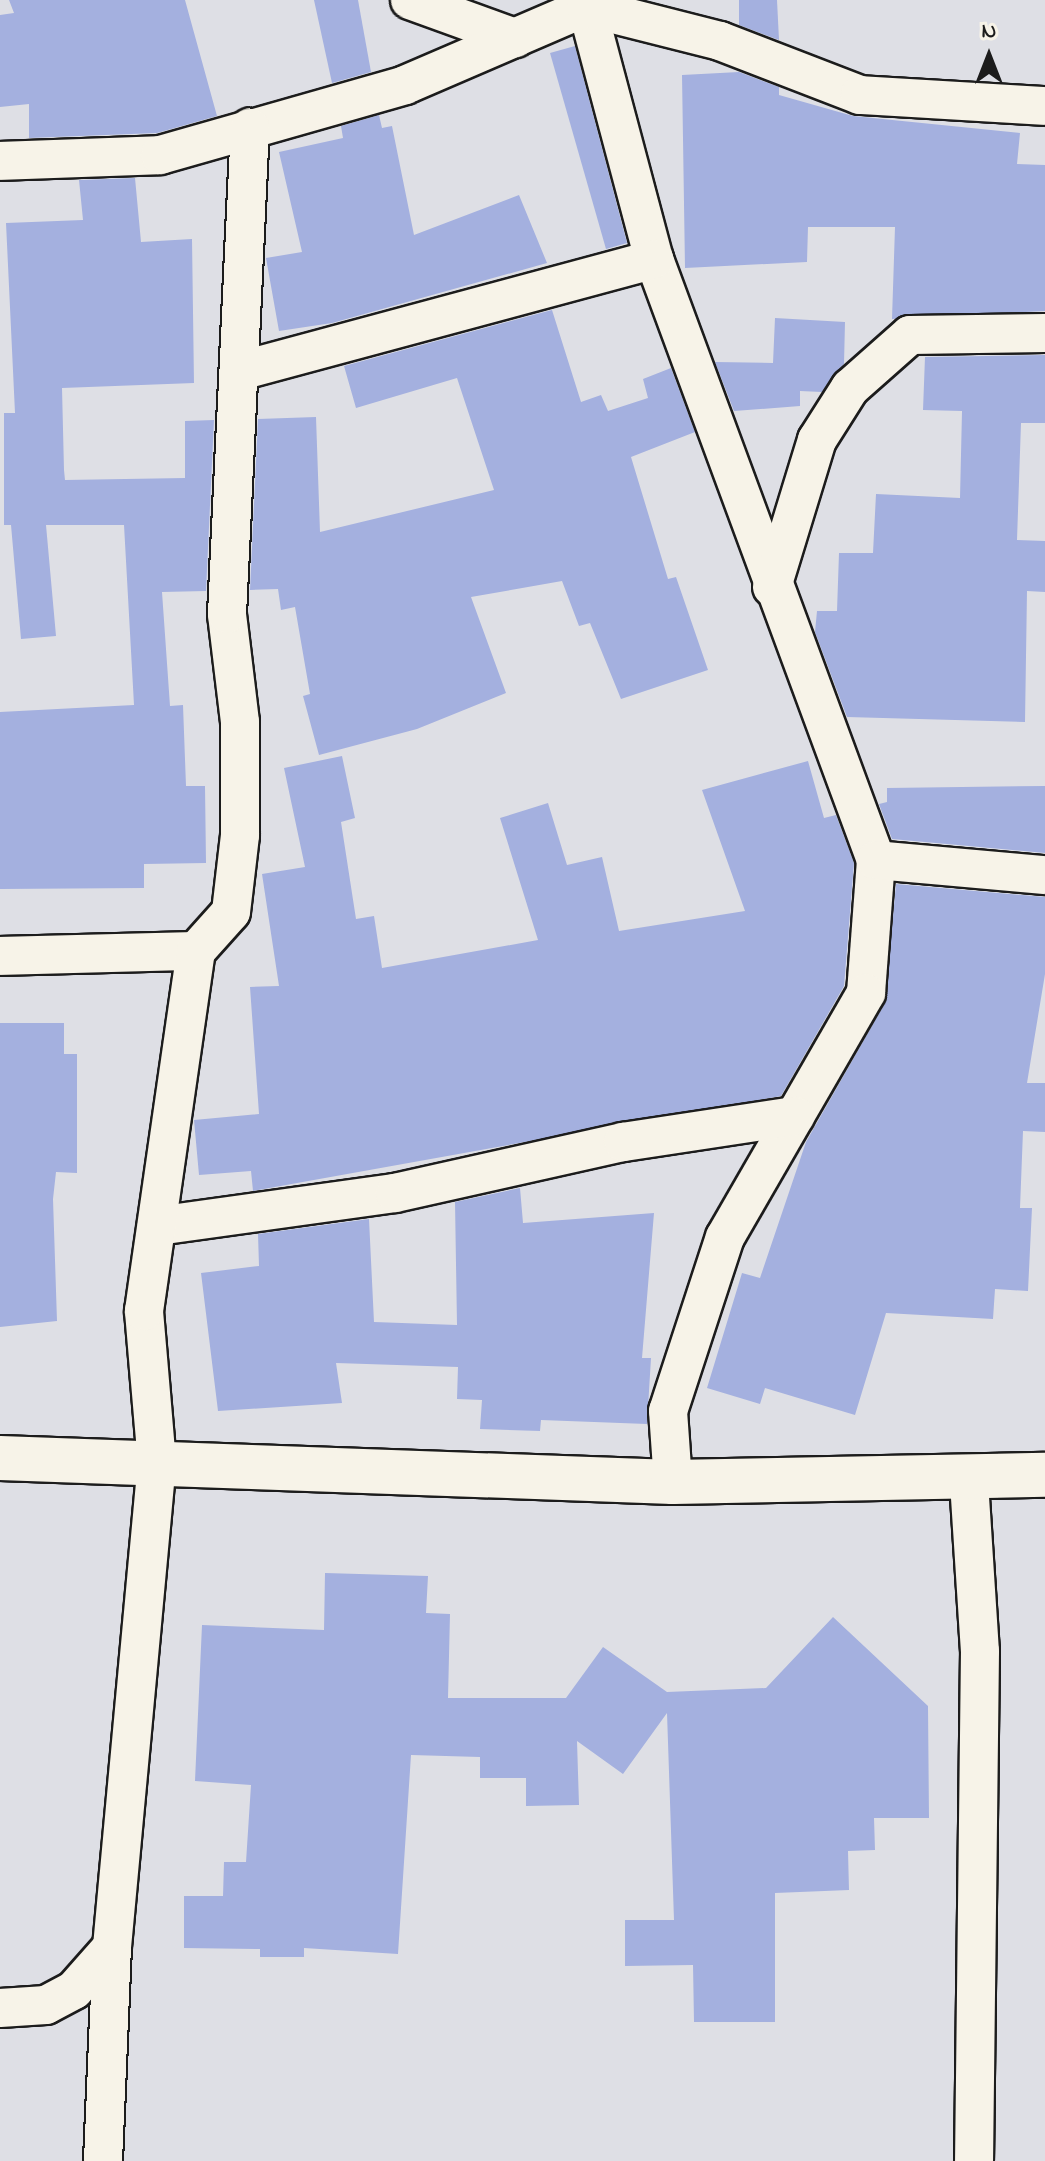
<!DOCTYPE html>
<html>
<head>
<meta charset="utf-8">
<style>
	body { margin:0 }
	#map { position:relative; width:1045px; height:2161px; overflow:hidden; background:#dedfe5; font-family:"Indie Flower",sans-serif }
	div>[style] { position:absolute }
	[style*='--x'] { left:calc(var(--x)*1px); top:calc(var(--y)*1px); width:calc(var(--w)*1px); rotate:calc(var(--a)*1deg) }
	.building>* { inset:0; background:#a4b0df }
	.roads { filter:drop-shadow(2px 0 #1c1c1c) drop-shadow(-2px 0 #1c1c1c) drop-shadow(0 2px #1c1c1c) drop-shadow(0 -2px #1c1c1c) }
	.street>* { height:38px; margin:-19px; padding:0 19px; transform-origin:19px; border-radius:19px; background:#f7f3e8 }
	.secondary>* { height:44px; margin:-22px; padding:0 22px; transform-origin:22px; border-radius:22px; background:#f7f3e8 }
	span { translate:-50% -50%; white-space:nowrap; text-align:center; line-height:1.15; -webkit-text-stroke:7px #f7f3e8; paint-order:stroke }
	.north { position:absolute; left:949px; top:16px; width:80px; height:80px; -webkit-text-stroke:6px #f7f3e8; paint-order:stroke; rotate:0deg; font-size:22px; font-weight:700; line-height:32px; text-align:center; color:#1c1c1c }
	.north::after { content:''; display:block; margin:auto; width:28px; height:36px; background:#1c1c1c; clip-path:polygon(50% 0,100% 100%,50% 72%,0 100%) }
</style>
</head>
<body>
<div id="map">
	<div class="building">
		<div style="clip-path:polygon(9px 0,185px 0,217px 116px,157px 133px,29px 138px,29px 104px,0 107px,0 15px,14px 13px)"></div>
		<div style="clip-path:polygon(314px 0,358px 0,371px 72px,332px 83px)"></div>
		<div style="clip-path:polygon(739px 0,777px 0,779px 40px,739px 25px)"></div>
		<div style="clip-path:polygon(575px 46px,627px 243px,606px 249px,550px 53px)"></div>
		<div style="clip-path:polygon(739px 72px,779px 87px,779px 95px,853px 116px,1020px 133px,1017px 164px,1045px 165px,1045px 311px,892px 319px,895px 227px,808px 227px,807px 262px,685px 268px,682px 75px)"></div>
		<div style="clip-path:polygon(379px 115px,382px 128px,392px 126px,414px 235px,519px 195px,547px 263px,332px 323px,279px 331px,266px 258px,302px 252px,279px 152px,343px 138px,341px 126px)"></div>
		<div style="clip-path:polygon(135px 178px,141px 242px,192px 239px,194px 383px,62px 388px,64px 470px,65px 480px,185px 478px,185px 421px,214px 420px,206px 591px,162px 592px,170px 706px,183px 705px,186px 786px,205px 786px,206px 863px,144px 864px,144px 888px,0 889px,0 712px,134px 705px,124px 525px,46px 525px,56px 636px,21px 639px,11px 525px,4px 525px,4px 413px,15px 413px,6px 223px,83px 220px,79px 180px)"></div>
		<div style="clip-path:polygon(552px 310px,581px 402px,601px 395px,608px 411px,648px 398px,643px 379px,671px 368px,695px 432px,631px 457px,668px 579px,676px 577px,708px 670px,621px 699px,590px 623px,579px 626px,562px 581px,471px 597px,506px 693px,417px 729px,319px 755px,303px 696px,310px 694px,295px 607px,281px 610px,278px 589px,250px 590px,258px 419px,316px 417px,320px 532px,494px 490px,457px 378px,356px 408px,344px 366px)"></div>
		<div style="clip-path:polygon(775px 318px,845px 322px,844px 364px,822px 392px,800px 391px,800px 406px,734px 411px,715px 362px,773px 363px)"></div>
		<div style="clip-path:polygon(1045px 355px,1045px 423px,1021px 423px,1017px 540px,1045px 541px,1045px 592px,1027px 591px,1025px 722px,847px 717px,815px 632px,817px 611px,837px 611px,839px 553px,873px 553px,876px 494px,960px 498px,962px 411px,923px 410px,925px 357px)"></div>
		<div style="clip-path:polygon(342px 756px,355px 818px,341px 822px,356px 919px,374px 916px,382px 968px,538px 940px,500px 818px,548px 803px,567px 865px,602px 857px,619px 931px,745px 911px,702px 790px,808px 761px,824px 818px,836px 815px,854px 863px,844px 986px,781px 1096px,253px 1191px,251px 1171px,199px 1175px,194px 1120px,259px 1114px,250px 987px,279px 986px,262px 874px,305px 867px,284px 768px)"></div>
		<div style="clip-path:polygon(1045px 786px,1045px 853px,892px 839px,879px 804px,887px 802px,887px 788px)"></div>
		<div style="clip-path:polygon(896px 884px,1045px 897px,1045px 974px,1027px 1083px,1045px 1083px,1045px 1132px,1023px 1131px,1020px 1208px,1032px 1208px,1028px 1291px,995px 1289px,993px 1319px,886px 1313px,855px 1415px,765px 1388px,760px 1404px,707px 1388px,742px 1273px,760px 1278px,806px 1142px,885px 1003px)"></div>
		<div style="clip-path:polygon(0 1023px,64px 1023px,64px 1054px,77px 1054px,77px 1173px,56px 1172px,53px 1199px,57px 1321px,0 1327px)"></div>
		<div style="clip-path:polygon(520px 1188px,523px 1223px,654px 1213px,642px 1358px,651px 1358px,647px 1424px,541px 1420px,540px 1431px,480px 1429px,482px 1400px,457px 1399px,458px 1367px,336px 1363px,342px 1403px,218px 1411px,201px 1273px,259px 1266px,258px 1234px,369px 1219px,374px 1322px,457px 1325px,455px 1202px)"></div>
		<div style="clip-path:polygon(325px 1573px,428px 1576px,426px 1613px,450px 1614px,448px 1698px,566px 1698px,603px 1647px,667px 1692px,766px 1688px,833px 1617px,928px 1706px,929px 1818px,874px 1818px,875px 1850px,848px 1851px,849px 1890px,775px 1893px,775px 2022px,694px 2022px,693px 1965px,625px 1966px,625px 1920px,674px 1920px,667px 1713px,623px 1774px,577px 1741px,579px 1805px,526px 1806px,526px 1778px,480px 1778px,480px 1757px,411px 1755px,398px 1954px,304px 1948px,304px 1957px,260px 1957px,260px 1949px,184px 1948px,184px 1896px,223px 1896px,224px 1862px,246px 1862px,251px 1785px,195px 1781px,202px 1625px,324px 1630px)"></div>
	</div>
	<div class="roads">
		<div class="street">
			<div style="--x:410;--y:0;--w:112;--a:19.9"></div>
			<div style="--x:585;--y:0;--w:268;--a:75.1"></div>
			<div style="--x:654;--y:259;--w:641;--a:69.73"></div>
			<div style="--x:876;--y:860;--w:133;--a:94.3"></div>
			<div style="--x:866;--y:993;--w:282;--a:120"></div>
			<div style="--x:725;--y:1237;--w:183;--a:108.1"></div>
			<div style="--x:668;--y:1411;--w:71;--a:86"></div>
			<div style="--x:0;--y:161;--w:160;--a:-2.1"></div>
			<div style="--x:160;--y:155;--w:255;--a:-15.9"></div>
			<div style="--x:405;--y:85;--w:197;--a:-23.3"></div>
			<div style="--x:586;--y:7;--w:138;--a:14.2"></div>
			<div style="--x:720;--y:41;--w:150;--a:21.1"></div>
			<div style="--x:860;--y:95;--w:185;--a:3.4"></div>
			<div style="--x:240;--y:371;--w:429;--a:-15.1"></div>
			<div style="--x:772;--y:587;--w:154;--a:-73"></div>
			<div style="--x:817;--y:440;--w:62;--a:-57.6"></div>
			<div style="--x:850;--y:388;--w:80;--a:-41.5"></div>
			<div style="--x:910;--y:335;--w:135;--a:-0.8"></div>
			<div style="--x:876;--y:860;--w:170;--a:5.1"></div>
			<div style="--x:0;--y:956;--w:196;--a:-1.5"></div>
			<div style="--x:157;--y:1226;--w:240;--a:-7.9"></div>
			<div style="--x:395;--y:1193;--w:234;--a:-12.6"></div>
			<div style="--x:623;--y:1142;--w:174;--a:-8.6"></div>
			<div style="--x:969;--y:1482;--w:169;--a:86.3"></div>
			<div style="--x:980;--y:1651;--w:510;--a:90.67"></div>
			<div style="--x:0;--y:2008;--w:46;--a:-3.7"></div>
			<div style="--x:46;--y:2005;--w:32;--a:-28"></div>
			<div style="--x:74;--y:1990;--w:57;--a:-48.5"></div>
			<div style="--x:103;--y:2161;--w:214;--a:-87.6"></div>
			<div style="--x:112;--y:1947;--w:486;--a:-84.7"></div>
			<div style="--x:157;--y:1463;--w:153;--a:-94.9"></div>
			<div style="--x:144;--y:1311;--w:364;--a:-81.8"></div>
			<div style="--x:196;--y:951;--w:52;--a:-48.1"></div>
			<div style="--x:231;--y:912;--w:78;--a:-83.3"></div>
			<div style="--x:240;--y:835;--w:113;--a:-90"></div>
			<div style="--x:240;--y:722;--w:109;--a:-96.9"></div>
			<div style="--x:227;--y:614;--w:487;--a:-87.3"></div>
		</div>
		<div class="secondary">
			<div style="--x:0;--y:1458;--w:673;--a:2.04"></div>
			<div style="--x:673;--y:1482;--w:372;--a:-1.1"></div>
		</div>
	</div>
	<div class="north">N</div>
</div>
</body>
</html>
